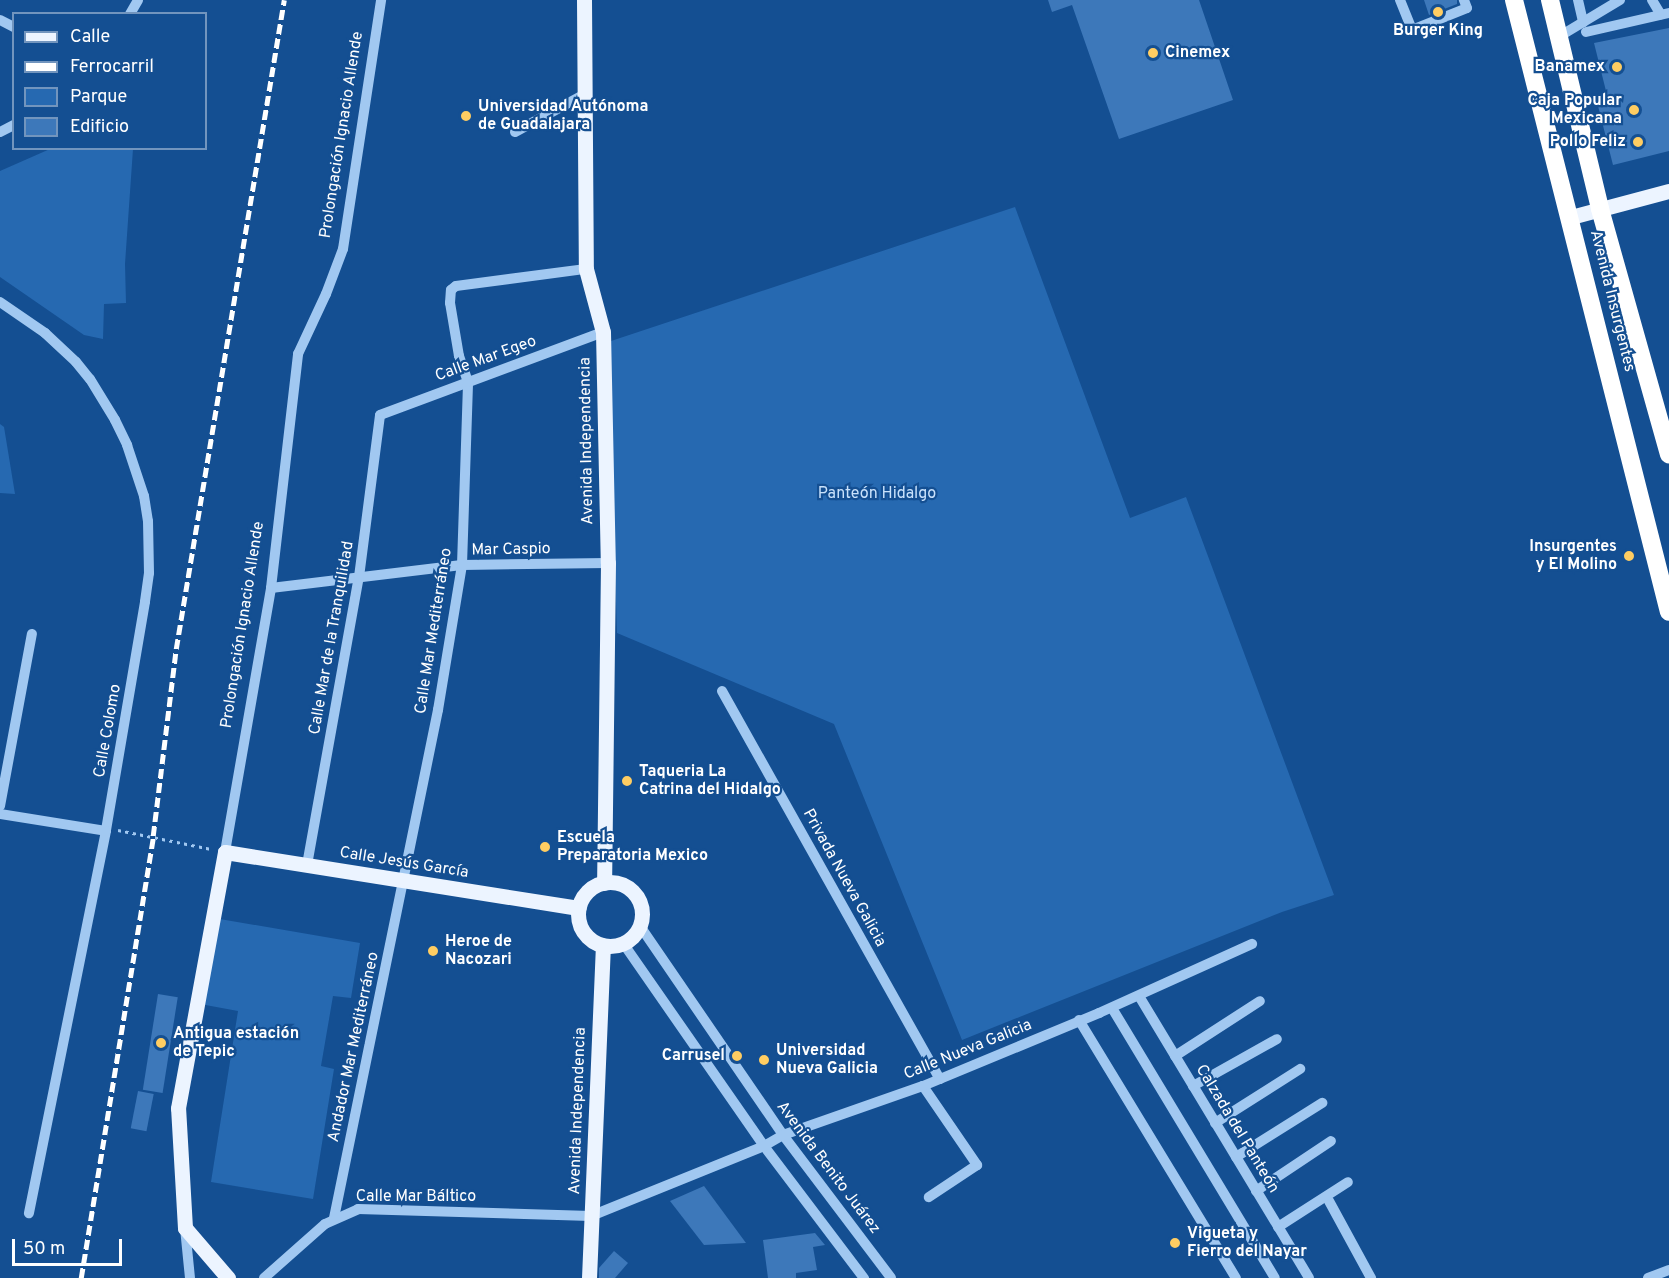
<!DOCTYPE html>
<html>
<head>
<meta charset="utf-8">
<style>
	body { margin:0 }
	#map { position:relative; width:1669px; height:1278px; overflow:hidden; background:#144f92; font-family:Overpass,sans-serif }
	div>[style] { position:absolute }
	[style*='--x'] { left:calc(var(--x)*1px); top:calc(var(--y)*1px); width:calc(var(--w)*1px); rotate:calc(var(--a)*1deg) }
	.green>* { inset:0; background:#2669b1 }
	.building>* { inset:0; background:#3d78ba; transform-origin:0 0 }
	.path>* { height:3px; margin-top:-1.5px; transform-origin:0; background:repeating-linear-gradient(90deg,#a1c8f1 0 3px,transparent 0 7.5px) }
	.minor>* { height:10px; margin:-5px; padding:0 5px; transform-origin:5px; border-radius:5px; background:#a1c8f1 }
	.major>* { height:15px; margin:-7.5px; padding:0 7.5px; transform-origin:7.5px; border-radius:7.5px; background:#ecf4ff }
	.major>.ring { margin:-7.5px; padding:0; box-sizing:content-box; background:none; border:15px solid #ecf4ff; border-radius:50% }
	.highway>* { height:18px; margin:-9px; padding:0 9px; transform-origin:9px; border-radius:9px; background:#fff }
	.rail>* { height:4.5px; margin-top:-2.25px; transform-origin:0; background:repeating-linear-gradient(90deg,#fff 0 10px,transparent 0 14.5px) }
	.dots>* { width:16px; height:16px; translate:-50% -50%; box-sizing:border-box; border:3px solid #144f92; border-radius:50% }
	span { translate:-50% -50%; white-space:nowrap; text-align:center; line-height:1.15; -webkit-text-stroke:4.5px #144f92; paint-order:stroke }
	.poi-label { font-size:16px; color:#fff; font-weight:700 }
	.left { translate:0 -50%; text-align:left }
	.right { translate:-100% -50%; text-align:right }
	.street-label { font-size:16px; color:#fff }
	.park-label { font-size:16px; color:#c9e2fc }
	.legend { position:absolute; left:12px; top:12px; width:195px; height:138px; box-sizing:border-box; background:#144f92; border:2px solid #7295be; margin:0; padding:8px 10px; list-style:none; font-size:18px; color:#fff }
	.legend li { display:flex; align-items:center; gap:12px; height:30px }
	.legend b { width:30px; border:2px solid #7295be }
	.scale { position:absolute; left:12px; top:1239px; width:110px; height:27px; box-sizing:border-box; border:3px solid #fff; border-top:0; padding-left:8px; font-size:18px; line-height:21px; white-space:nowrap; color:#fff; -webkit-text-stroke:4px #144f92; paint-order:stroke }
</style>
</head>
<body>
<div id="map">
	<div class="green">
		<div style="clip-path:polygon(50px 149px,133px 149px,125px 264px,126px 303px,104px 304px,103px 339px,84px 335px,0 277px,0 171px)"></div>
		<div style="clip-path:polygon(1015px 207px,1130px 518px,1186px 497px,1334px 895px,1282px 912px,962px 1040px,834px 724px,617px 633px,608px 342px)"></div>
		<div style="clip-path:polygon(0 424px,4px 427px,15px 494px,0 493px)"></div>
		<div style="clip-path:polygon(214px 918px,360px 943px,351px 998px,333px 996px,321px 1066px,334px 1069px,313px 1199px,211px 1182px,238px 1011px,200px 1004px)"></div>
	</div>
	<div class="building">
		<div style="clip-path:polygon(1048px 0,1199px 0,1233px 100px,1119px 139px,1072px 5px,1052px 12px)"></div>
		<div style="clip-path:polygon(1424px 0,1457px 0,1457px 4px,1429px 15px)"></div>
		<div style="clip-path:polygon(1669px 28px,1669px 151px,1613px 165px,1597px 102px,1608px 99px,1594px 43px)"></div>
		<div style="left:158px;top:994px;width:20px;height:97px;rotate:9deg"></div>
		<div style="left:138px;top:1091px;width:16px;height:38px;rotate:11deg"></div>
		<div style="clip-path:polygon(704px 1186px,746px 1243px,704px 1245px,670px 1201px)"></div>
		<div style="clip-path:polygon(815px 1233px,825px 1245px,813px 1247px,817px 1270px,796px 1273px,796px 1278px,768px 1278px,763px 1240px)"></div>
		<div style="clip-path:polygon(614px 1251px,628px 1263px,615px 1278px,599px 1278px,599px 1268px)"></div>
	</div>
	<div class="path">
		<div style="--x:118;--y:830;--w:95;--a:11.5"></div>
	</div>
	<div class="minor">
		<div style="--x:1400;--y:0;--w:32;--a:68"></div>
		<div style="--x:1412;--y:30;--w:59;--a:-21.8"></div>
		<div style="--x:1467;--y:8;--w:9;--a:-111"></div>
		<div style="--x:1578;--y:0;--w:23;--a:77"></div>
		<div style="--x:1652;--y:0;--w:17;--a:59"></div>
		<div style="--x:130;--y:14;--w:16;--a:-60"></div>
		<div style="--x:0;--y:20;--w:16;--a:27"></div>
		<div style="--x:1586;--y:32;--w:85;--a:-12.9"></div>
		<div style="--x:1560;--y:36;--w:70;--a:-31"></div>
		<div style="--x:0;--y:132;--w:16;--a:-27"></div>
		<div style="--x:515;--y:132;--w:80;--a:-28.5"></div>
		<div style="--x:0;--y:302;--w:55;--a:34.6"></div>
		<div style="--x:45;--y:333;--w:42;--a:43.1"></div>
		<div style="--x:76;--y:362;--w:22;--a:51"></div>
		<div style="--x:90;--y:379;--w:48;--a:58.6"></div>
		<div style="--x:115;--y:420;--w:28;--a:64"></div>
		<div style="--x:127;--y:445;--w:54;--a:71.6"></div>
		<div style="--x:144;--y:496;--w:25;--a:81"></div>
		<div style="--x:148;--y:521;--w:52;--a:88.9"></div>
		<div style="--x:149;--y:573;--w:29;--a:98"></div>
		<div style="--x:145;--y:602;--w:232;--a:99.7"></div>
		<div style="--x:106;--y:831;--w:390;--a:101.4"></div>
		<div style="--x:271;--y:588;--w:192;--a:-6.9"></div>
		<div style="--x:462;--y:565;--w:146;--a:-0.8"></div>
		<div style="--x:722;--y:691;--w:445;--a:60.7"></div>
		<div style="--x:0;--y:806;--w:175;--a:-79.5"></div>
		<div style="--x:0;--y:814;--w:107;--a:9.1"></div>
		<div style="--x:225;--y:852;--w:268;--a:-80.1"></div>
		<div style="--x:271;--y:588;--w:236;--a:-83.4"></div>
		<div style="--x:298;--y:354;--w:66;--a:-65"></div>
		<div style="--x:326;--y:294;--w:48;--a:-69.3"></div>
		<div style="--x:343;--y:249;--w:252;--a:-81.3"></div>
		<div style="--x:307;--y:865;--w:293;--a:-79.8"></div>
		<div style="--x:359;--y:577;--w:163;--a:-82.6"></div>
		<div style="--x:380;--y:415;--w:238;--a:-20.4"></div>
		<div style="--x:640;--y:926;--w:253;--a:55.6"></div>
		<div style="--x:783;--y:1135;--w:179;--a:52.9"></div>
		<div style="--x:623;--y:943;--w:247;--a:55.2"></div>
		<div style="--x:764;--y:1146;--w:166;--a:52.9"></div>
		<div style="--x:1139;--y:996;--w:329;--a:58.9"></div>
		<div style="--x:1112;--y:1008;--w:315;--a:58.9"></div>
		<div style="--x:1079;--y:1020;--w:302;--a:58.7"></div>
		<div style="--x:1175;--y:1056;--w:101;--a:-32.9"></div>
		<div style="--x:923;--y:1086;--w:96;--a:55.6"></div>
		<div style="--x:977;--y:1165;--w:58;--a:146.3"></div>
		<div style="--x:1193;--y:1086;--w:96;--a:-29.2"></div>
		<div style="--x:1215;--y:1123;--w:101;--a:-32.4"></div>
		<div style="--x:1236;--y:1157;--w:102;--a:-32.1"></div>
		<div style="--x:1256;--y:1191;--w:90;--a:-33.7"></div>
		<div style="--x:1329;--y:1201;--w:88;--a:61.4"></div>
		<div style="--x:334;--y:1218;--w:519;--a:-78.43"></div>
		<div style="--x:438;--y:710;--w:147;--a:-80.6"></div>
		<div style="--x:462;--y:565;--w:183;--a:-88.1"></div>
		<div style="--x:468;--y:382;--w:28;--a:-109"></div>
		<div style="--x:459;--y:356;--w:54;--a:-99.6"></div>
		<div style="--x:450;--y:303;--w:13;--a:-86"></div>
		<div style="--x:451;--y:290;--w:6;--a:-39"></div>
		<div style="--x:456;--y:286;--w:131;--a:-7.5"></div>
		<div style="--x:1278;--y:1227;--w:83;--a:-32.7"></div>
		<div style="--x:185;--y:1228;--w:50;--a:84.3"></div>
		<div style="--x:264;--y:1278;--w:81;--a:-41.5"></div>
		<div style="--x:325;--y:1224;--w:36;--a:-24"></div>
		<div style="--x:358;--y:1209;--w:233;--a:1.7"></div>
		<div style="--x:591;--y:1216;--w:187;--a:-22"></div>
		<div style="--x:764;--y:1146;--w:22;--a:-30"></div>
		<div style="--x:783;--y:1135;--w:148;--a:-19.3"></div>
		<div style="--x:923;--y:1086;--w:191;--a:-22.5"></div>
		<div style="--x:1099;--y:1013;--w:168;--a:-24.3"></div>
		<div style="--x:1648;--y:1278;--w:22;--a:-21"></div>
	</div>
	<div class="major">
		<div style="--x:584;--y:0;--w:269;--a:89.6"></div>
		<div style="--x:586;--y:269;--w:65;--a:74.9"></div>
		<div style="--x:603;--y:332;--w:231;--a:88.8"></div>
		<div style="--x:608;--y:563;--w:320;--a:90.7"></div>
		<div style="--x:1571;--y:217;--w:101;--a:-14.9"></div>
		<div class="ring" style="left:578px;top:882px;width:49px;height:49px"></div>
		<div style="--x:228;--y:1278;--w:66;--a:-130.7"></div>
		<div style="--x:185;--y:1228;--w:120;--a:-93.3"></div>
		<div style="--x:178;--y:1108;--w:260;--a:-79.6"></div>
		<div style="--x:225;--y:852;--w:358;--a:9"></div>
		<div style="--x:589;--y:1278;--w:333;--a:-87.6"></div>
	</div>
	<div class="highway">
		<div style="--x:1514;--y:0;--w:631;--a:75.79"></div>
		<div style="--x:1550;--y:0;--w:215;--a:76.5"></div>
		<div style="--x:1600;--y:209;--w:255;--a:74.3"></div>
	</div>
	<div class="rail">
		<div style="--x:81;--y:1278;--w:448;--a:-80.7"></div>
		<div style="--x:153;--y:836;--w:188;--a:-83"></div>
		<div style="--x:176;--y:649;--w:658;--a:-80.55"></div>
	</div>
	<div class="dots">
		<div style="left:1438px;top:12px;background:#ffcd62"></div>
		<div style="left:1153px;top:53px;background:#ffcd62"></div>
		<div style="left:1617px;top:67px;background:#ffcd62"></div>
		<div style="left:1634px;top:110px;background:#ffcd62"></div>
		<div style="left:466px;top:116px;background:#ffcd62"></div>
		<div style="left:1638px;top:142px;background:#ffcd62"></div>
		<div style="left:1629px;top:556px;background:#ffcd62"></div>
		<div style="left:627px;top:781px;background:#ffcd62"></div>
		<div style="left:545px;top:847px;background:#ffcd62"></div>
		<div style="left:433px;top:951px;background:#ffcd62"></div>
		<div style="left:161px;top:1043px;background:#ffcd62"></div>
		<div style="left:737px;top:1056px;background:#ffcd62"></div>
		<div style="left:764px;top:1060px;background:#ffcd62"></div>
		<div style="left:1175px;top:1243px;background:#ffcd62"></div>
	</div>
	<div class="poi-label">
		<span style="left:1438px;top:31px">Burger King</span>
		<span class="left" style="left:1165px;top:53px">Cinemex</span>
		<span class="right" style="left:1605px;top:67px">Banamex</span>
		<span class="right" style="left:1622px;top:110px">Caja Popular<br>Mexicana</span>
		<span class="left" style="left:478px;top:116px">Universidad Autónoma<br>de Guadalajara</span>
		<span class="right" style="left:1626px;top:142px">Pollo Feliz</span>
		<span class="right" style="left:1617px;top:556px">Insurgentes<br>y El Molino</span>
		<span class="left" style="left:639px;top:781px">Taqueria La<br>Catrina del Hidalgo</span>
		<span class="left" style="left:557px;top:847px">Escuela<br>Preparatoria Mexico</span>
		<span class="left" style="left:445px;top:951px">Heroe de<br>Nacozari</span>
		<span class="left" style="left:173px;top:1043px">Antigua estación<br>de Tepic</span>
		<span class="left" style="left:776px;top:1060px">Universidad<br>Nueva Galicia</span>
		<span class="right" style="left:725px;top:1056px">Carrusel</span>
		<span class="left" style="left:1187px;top:1243px">Vigueta y<br>Fierro del Nayar</span>
	</div>
	<div class="street-label">
		<span style="left:342px;top:135px;rotate:-81deg">Prolongación Ignacio Allende</span>
		<span style="left:1612px;top:301px;rotate:76deg">Avenida Insurgentes</span>
		<span style="left:486px;top:359px;rotate:-20deg">Calle Mar Egeo</span>
		<span style="left:587px;top:441px;rotate:-91deg">Avenida Independencia</span>
		<span style="left:511px;top:550px;rotate:-1deg">Mar Caspio</span>
		<span style="left:243px;top:625px;rotate:-81deg">Prolongación Ignacio Allende</span>
		<span style="left:434px;top:631px;rotate:-81deg">Calle Mar Mediterráneo</span>
		<span style="left:332px;top:638px;rotate:-80deg">Calle Mar de la Tranquilidad</span>
		<span style="left:108px;top:731px;rotate:-80deg">Calle Colomo</span>
		<span style="left:404px;top:863px;rotate:9deg">Calle Jesús García</span>
		<span style="left:844px;top:878px;rotate:61deg">Privada Nueva Galicia</span>
		<span style="left:354px;top:1047px;rotate:-78deg">Andador Mar Mediterráneo</span>
		<span style="left:968px;top:1050px;rotate:-22deg">Calle Nueva Galicia</span>
		<span style="left:578px;top:1111px;rotate:-88deg">Avenida Independencia</span>
		<span style="left:1237px;top:1129px;rotate:59deg">Calzada del Panteón</span>
		<span style="left:828px;top:1168px;rotate:53deg">Avenida Benito Juárez</span>
		<span style="left:416px;top:1197px">Calle Mar Báltico</span>
	</div>
	<div class="park-label">
		<span style="left:877px;top:494px">Panteón Hidalgo</span>
	</div>
	<ul class="legend">
	<li><b style="height:8px;background:#ecf4ff"></b>Calle</li>
	<li><b style="height:8px;background:#fff"></b>Ferrocarril</li>
	<li><b style="height:16px;background:#2669b1"></b>Parque</li>
	<li><b style="height:16px;background:#3d78ba"></b>Edificio</li>
	</ul>
	<div class="scale">50 m</div>
</div>
</body>
</html>
